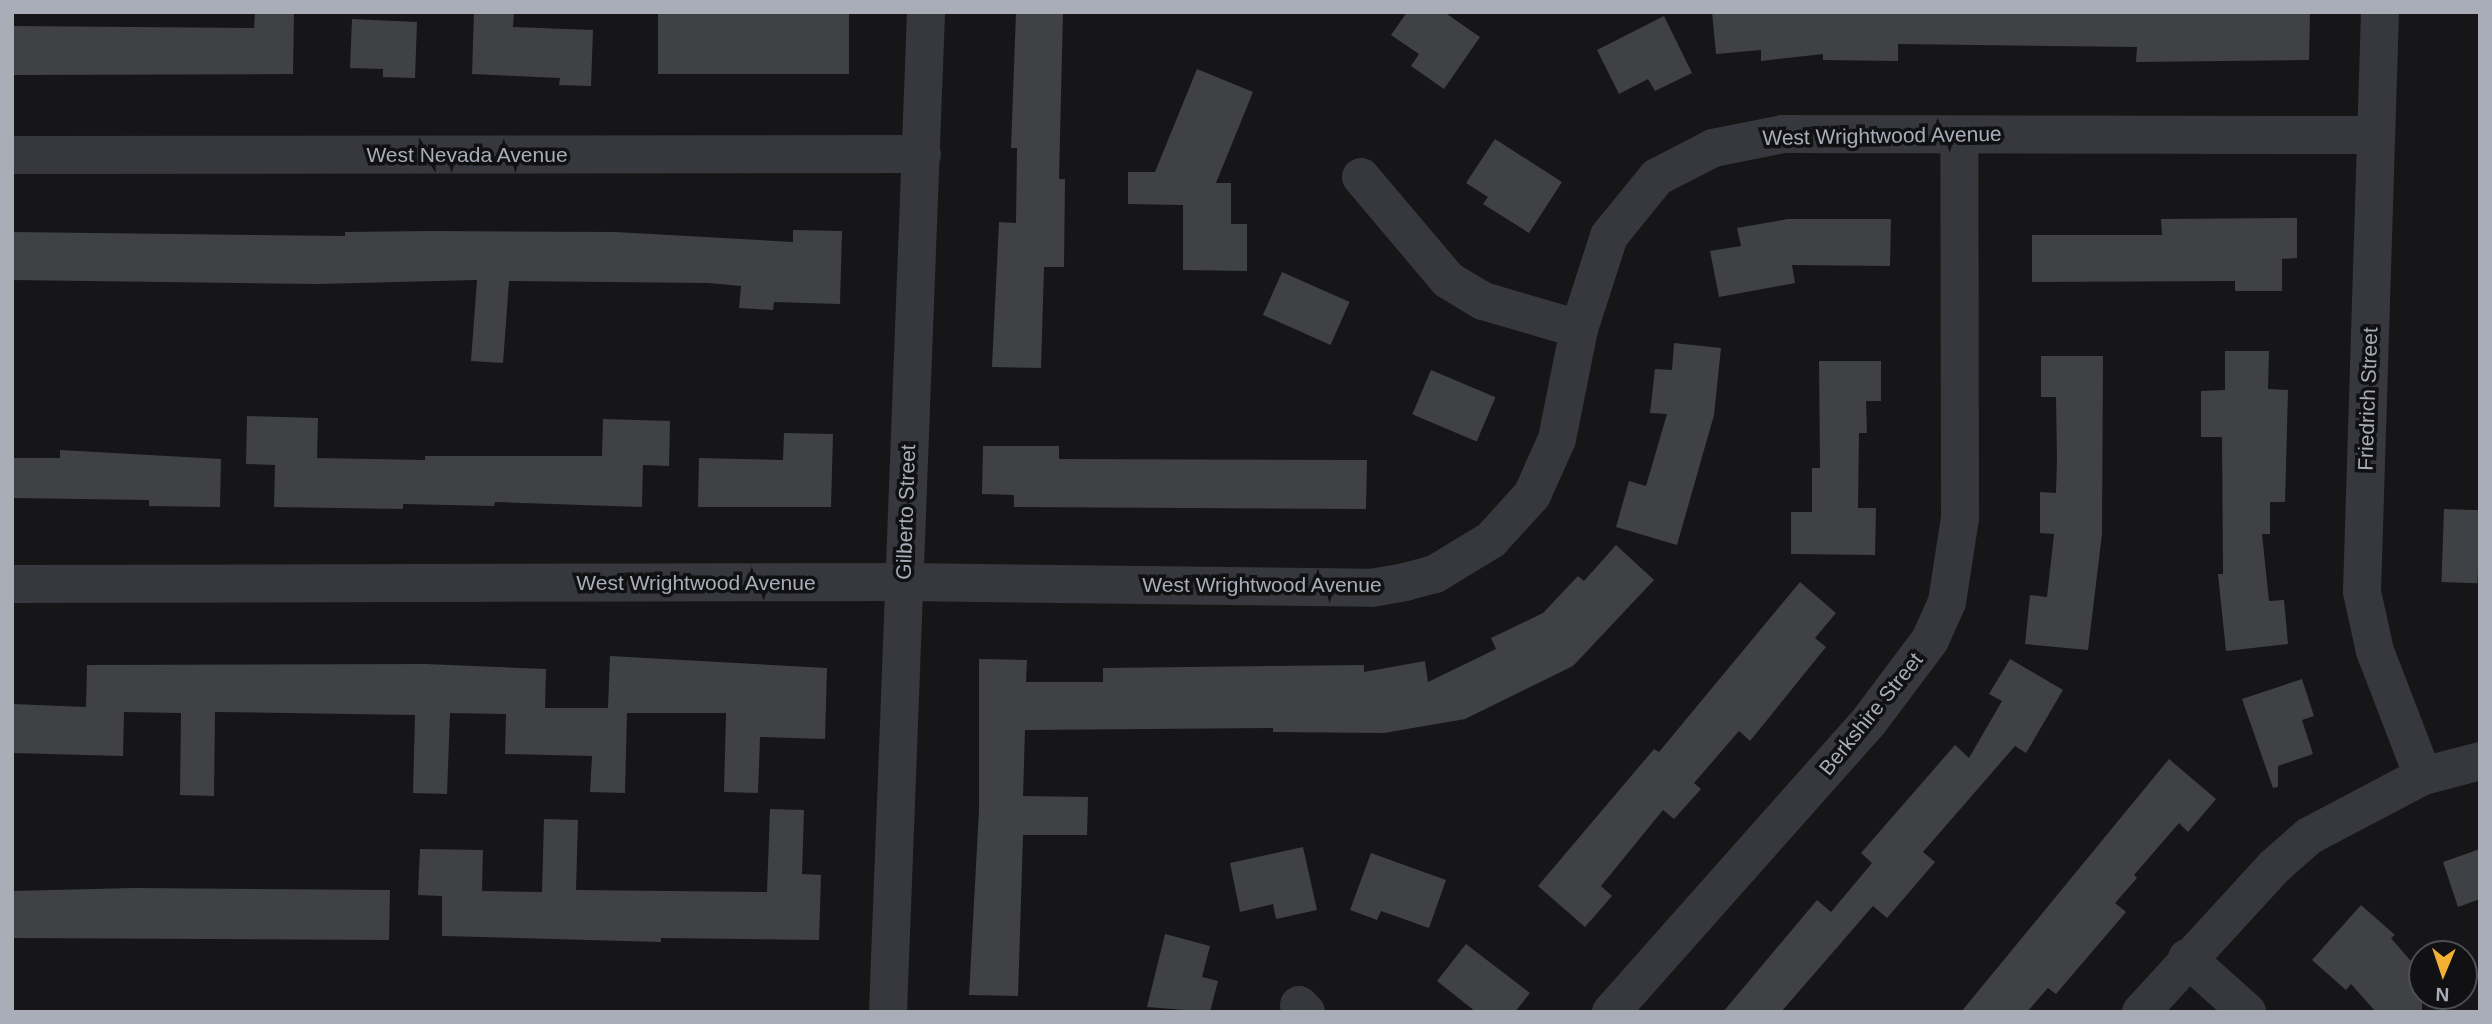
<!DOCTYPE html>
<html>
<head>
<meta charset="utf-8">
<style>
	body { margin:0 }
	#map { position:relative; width:2492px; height:1024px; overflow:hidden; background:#161618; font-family:Arial,sans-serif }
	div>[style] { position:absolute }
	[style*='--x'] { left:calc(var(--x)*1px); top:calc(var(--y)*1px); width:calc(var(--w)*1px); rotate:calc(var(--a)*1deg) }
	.building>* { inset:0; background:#404145; transform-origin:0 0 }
	.minor>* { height:38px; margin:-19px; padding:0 19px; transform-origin:19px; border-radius:19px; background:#37383d }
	span { translate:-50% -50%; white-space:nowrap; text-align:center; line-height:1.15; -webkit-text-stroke:7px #111113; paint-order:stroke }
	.street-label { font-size:21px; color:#a8adb8 }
	.frame { position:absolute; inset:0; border:14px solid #a8adb8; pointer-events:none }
	.north { position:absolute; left:2408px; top:940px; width:70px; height:70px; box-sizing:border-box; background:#111113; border:2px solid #4d4f55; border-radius:50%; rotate:182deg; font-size:19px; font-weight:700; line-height:28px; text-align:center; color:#a8adb8 }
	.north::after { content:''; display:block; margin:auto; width:24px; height:32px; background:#f2b134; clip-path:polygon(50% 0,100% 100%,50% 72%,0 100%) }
</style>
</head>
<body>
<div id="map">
	<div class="building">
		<div style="clip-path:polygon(255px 12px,294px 12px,293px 74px,12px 75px,12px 26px,254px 28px)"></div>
		<div style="clip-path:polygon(474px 12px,514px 12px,513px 27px,593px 30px,591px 86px,559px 85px,560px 78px,472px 74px)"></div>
		<div style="left:658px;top:12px;width:191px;height:62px"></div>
		<div style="clip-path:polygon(1016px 12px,1063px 12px,1059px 179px,1065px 179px,1064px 267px,1044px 267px,1041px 368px,992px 367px,999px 222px,1016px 223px,1017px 148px,1011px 148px)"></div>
		<div style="clip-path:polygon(1407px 12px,1444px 12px,1480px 37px,1444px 89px,1411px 66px,1419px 54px,1391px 35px)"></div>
		<div style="clip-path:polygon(1712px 12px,2310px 13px,2309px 60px,2136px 62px,2137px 47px,1898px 44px,1898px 61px,1823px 60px,1823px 54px,1761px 61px,1761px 50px,1716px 54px)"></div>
		<div style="clip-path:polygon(1664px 16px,1692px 73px,1655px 91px,1648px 79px,1619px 94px,1597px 50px)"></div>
		<div style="clip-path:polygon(352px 19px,417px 22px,415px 78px,383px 77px,383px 69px,350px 68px)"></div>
		<div style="clip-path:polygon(1197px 69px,1253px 92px,1216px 183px,1231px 183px,1231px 224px,1247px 224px,1247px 271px,1183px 270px,1183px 205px,1128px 204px,1128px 172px,1155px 172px)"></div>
		<div style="clip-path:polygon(1495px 139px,1562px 182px,1529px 233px,1483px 204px,1488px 197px,1466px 183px)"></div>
		<div style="clip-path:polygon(2297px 218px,2297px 258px,2282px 259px,2282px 291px,2235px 291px,2235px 281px,2032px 282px,2032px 235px,2162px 235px,2161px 219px)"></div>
		<div style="clip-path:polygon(1788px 219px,1891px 219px,1890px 266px,1792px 265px,1795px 283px,1719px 297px,1710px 251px,1741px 246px,1737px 228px)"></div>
		<div style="clip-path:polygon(793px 230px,842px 231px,840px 304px,774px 302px,773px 310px,739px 308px,741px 286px,708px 283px,509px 281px,503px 363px,471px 361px,477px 280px,317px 284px,12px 280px,12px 232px,345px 236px,345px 232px,430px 231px,615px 232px,793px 242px)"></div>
		<div style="left:1282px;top:272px;width:74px;height:47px;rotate:24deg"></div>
		<div style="clip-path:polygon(1674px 343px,1721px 348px,1714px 415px,1677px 545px,1616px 527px,1629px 481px,1646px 486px,1667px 414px,1650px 413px,1655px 369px,1672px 370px)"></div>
		<div style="clip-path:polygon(2225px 351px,2269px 351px,2268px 389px,2288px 390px,2285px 502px,2270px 502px,2270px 534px,2262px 534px,2269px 601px,2284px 600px,2288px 644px,2226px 651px,2218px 574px,2223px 574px,2222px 437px,2201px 437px,2201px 391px,2225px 390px)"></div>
		<div style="clip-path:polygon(2041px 356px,2103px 356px,2102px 534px,2088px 650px,2025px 644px,2030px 595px,2047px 597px,2054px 534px,2040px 533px,2040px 492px,2056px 493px,2057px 461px,2056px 397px,2041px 397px)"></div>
		<div style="clip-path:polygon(1819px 361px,1881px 361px,1881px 401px,1866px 401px,1867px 433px,1859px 433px,1858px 508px,1876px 508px,1875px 555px,1791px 554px,1791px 512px,1812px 512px,1812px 468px,1820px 468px)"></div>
		<div style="left:1431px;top:370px;width:70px;height:48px;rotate:23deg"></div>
		<div style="clip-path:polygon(247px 416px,318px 418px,317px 458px,425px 460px,425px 456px,602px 456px,603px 419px,670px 421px,669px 466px,643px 465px,642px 507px,495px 502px,494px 506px,403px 504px,403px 509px,274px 507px,275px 465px,246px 464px)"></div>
		<div style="clip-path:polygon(784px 433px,833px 434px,831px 507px,698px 507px,699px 458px,783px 460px)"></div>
		<div style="clip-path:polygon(983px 446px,1059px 446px,1059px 459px,1367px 460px,1366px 509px,1014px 507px,1014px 495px,982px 494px)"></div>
		<div style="clip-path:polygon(60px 450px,221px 459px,220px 507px,149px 506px,149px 500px,12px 498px,12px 458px,60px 458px)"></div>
		<div style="left:2444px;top:509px;width:36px;height:73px;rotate:2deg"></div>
		<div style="clip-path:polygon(1616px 545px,1654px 580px,1573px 666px,1465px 719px,1384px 733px,1273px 732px,1273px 728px,1025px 730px,1023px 796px,1088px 797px,1087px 835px,1023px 835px,1018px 996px,969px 995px,979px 810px,979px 659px,1027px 660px,1026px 682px,1103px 682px,1103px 668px,1364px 665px,1364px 672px,1425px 661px,1428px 682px,1496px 649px,1491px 638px,1543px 613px,1578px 576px,1584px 581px)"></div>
		<div style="clip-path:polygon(1800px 582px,1836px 613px,1815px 638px,1826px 647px,1750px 741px,1739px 731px,1694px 783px,1701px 789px,1674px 819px,1663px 810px,1601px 886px,1612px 896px,1585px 927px,1538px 886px,1654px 749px,1659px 752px)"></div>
		<div style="clip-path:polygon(610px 656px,827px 668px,825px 739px,760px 737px,758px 793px,724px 792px,726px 713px,627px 713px,625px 793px,590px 792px,592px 756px,505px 754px,506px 714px,450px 713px,447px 794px,413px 793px,415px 715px,215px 712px,214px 796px,180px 795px,181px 713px,124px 712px,123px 756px,12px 753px,12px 704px,86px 707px,87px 665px,425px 664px,546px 669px,545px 708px,608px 708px)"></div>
		<div style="clip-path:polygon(2010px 659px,2063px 690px,2026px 753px,2015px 746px,1923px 852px,1935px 862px,1887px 918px,1873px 906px,1781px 1012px,1723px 1012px,1817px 900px,1831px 912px,1872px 863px,1861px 853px,1955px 745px,1969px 758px,2002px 701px,1989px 694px)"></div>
		<div style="clip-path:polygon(2302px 679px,2314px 716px,2302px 720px,2313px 754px,2278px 766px,2278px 787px,2273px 788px,2242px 699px)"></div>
		<div style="clip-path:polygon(2169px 759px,2216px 799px,2188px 832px,2179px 823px,2134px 875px,2137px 878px,2115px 903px,2126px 912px,2056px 994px,2048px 988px,2027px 1012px,1961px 1012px)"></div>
		<div style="clip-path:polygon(770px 809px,804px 810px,802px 874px,821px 875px,819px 940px,661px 938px,661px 942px,442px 936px,442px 896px,418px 895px,420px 849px,483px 850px,482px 891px,542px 892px,544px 819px,578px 820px,576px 890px,767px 892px)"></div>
		<div style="clip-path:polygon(1303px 847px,1317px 910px,1276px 919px,1273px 904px,1240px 912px,1230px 863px)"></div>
		<div style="clip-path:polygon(2480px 849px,2480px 899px,2458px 907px,2443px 862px)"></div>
		<div style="clip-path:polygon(1371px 853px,1446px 880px,1429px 928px,1381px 911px,1377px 920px,1350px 910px)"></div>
		<div style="clip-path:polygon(134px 888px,390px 890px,389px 940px,12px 938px,12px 891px)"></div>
		<div style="clip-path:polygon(2361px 905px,2395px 935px,2391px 938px,2422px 974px,2422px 1012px,2376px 1012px,2351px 984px,2346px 990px,2312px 960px)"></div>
		<div style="clip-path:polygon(1165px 934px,1210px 946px,1202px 977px,1218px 981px,1210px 1012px,1147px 1007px)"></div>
		<div style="clip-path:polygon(1466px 944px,1530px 993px,1515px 1012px,1476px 1012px,1437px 981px)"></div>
	</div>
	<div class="minor">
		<div style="--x:2380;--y:12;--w:580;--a:91.78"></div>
		<div style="--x:2362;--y:592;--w:60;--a:77.6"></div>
		<div style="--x:2375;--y:651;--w:134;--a:69"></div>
		<div style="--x:12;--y:155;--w:910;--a:-0.06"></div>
		<div style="--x:1361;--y:177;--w:135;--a:49.8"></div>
		<div style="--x:1448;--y:280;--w:41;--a:31"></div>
		<div style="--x:1483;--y:301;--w:100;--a:16.3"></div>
		<div style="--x:12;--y:584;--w:891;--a:-0.13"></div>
		<div style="--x:903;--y:582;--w:468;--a:0.7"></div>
		<div style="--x:1371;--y:588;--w:35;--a:-10"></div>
		<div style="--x:1405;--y:582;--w:31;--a:-15"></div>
		<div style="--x:1435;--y:574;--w:66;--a:-31.3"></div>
		<div style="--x:1491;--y:540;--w:61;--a:-47.7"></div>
		<div style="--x:1532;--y:495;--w:61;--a:-65.9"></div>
		<div style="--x:1557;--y:439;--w:112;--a:-78.7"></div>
		<div style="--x:1579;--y:329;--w:98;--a:-72.1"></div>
		<div style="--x:1609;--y:236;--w:76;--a:-50.9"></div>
		<div style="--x:1657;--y:177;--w:63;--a:-27.4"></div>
		<div style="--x:1713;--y:148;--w:71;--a:-11.3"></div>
		<div style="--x:1783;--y:134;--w:593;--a:0.1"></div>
		<div style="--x:2187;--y:958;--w:81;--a:42"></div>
		<div style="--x:1299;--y:1005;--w:10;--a:45"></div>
		<div style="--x:888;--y:1012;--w:1001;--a:-87.82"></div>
		<div style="--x:1611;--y:1012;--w:390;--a:-48.4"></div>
		<div style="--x:1870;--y:720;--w:100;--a:-53.1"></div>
		<div style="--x:1930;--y:640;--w:42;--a:-65.9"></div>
		<div style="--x:1947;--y:602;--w:85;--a:-81.2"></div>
		<div style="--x:1960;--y:518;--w:383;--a:-90.1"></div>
		<div style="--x:2141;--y:1012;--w:198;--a:-47.5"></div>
		<div style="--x:2275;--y:866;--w:45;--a:-41.4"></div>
		<div style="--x:2309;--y:836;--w:129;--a:-27.8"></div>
		<div style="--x:2423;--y:776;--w:59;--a:-14.7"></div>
	</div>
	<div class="street-label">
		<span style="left:1882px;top:136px;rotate:-1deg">West Wrightwood Avenue</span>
		<span style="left:467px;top:155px">West Nevada Avenue</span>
		<span style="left:2368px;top:399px;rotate:-88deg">Friedrich Street</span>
		<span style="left:906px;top:512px;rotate:-88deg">Gilberto Street</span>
		<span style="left:696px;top:583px">West Wrightwood Avenue</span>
		<span style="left:1262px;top:585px">West Wrightwood Avenue</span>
		<span style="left:1871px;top:714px;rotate:-51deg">Berkshire Street</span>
	</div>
	<div class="frame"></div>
	<div class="north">N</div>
</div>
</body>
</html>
